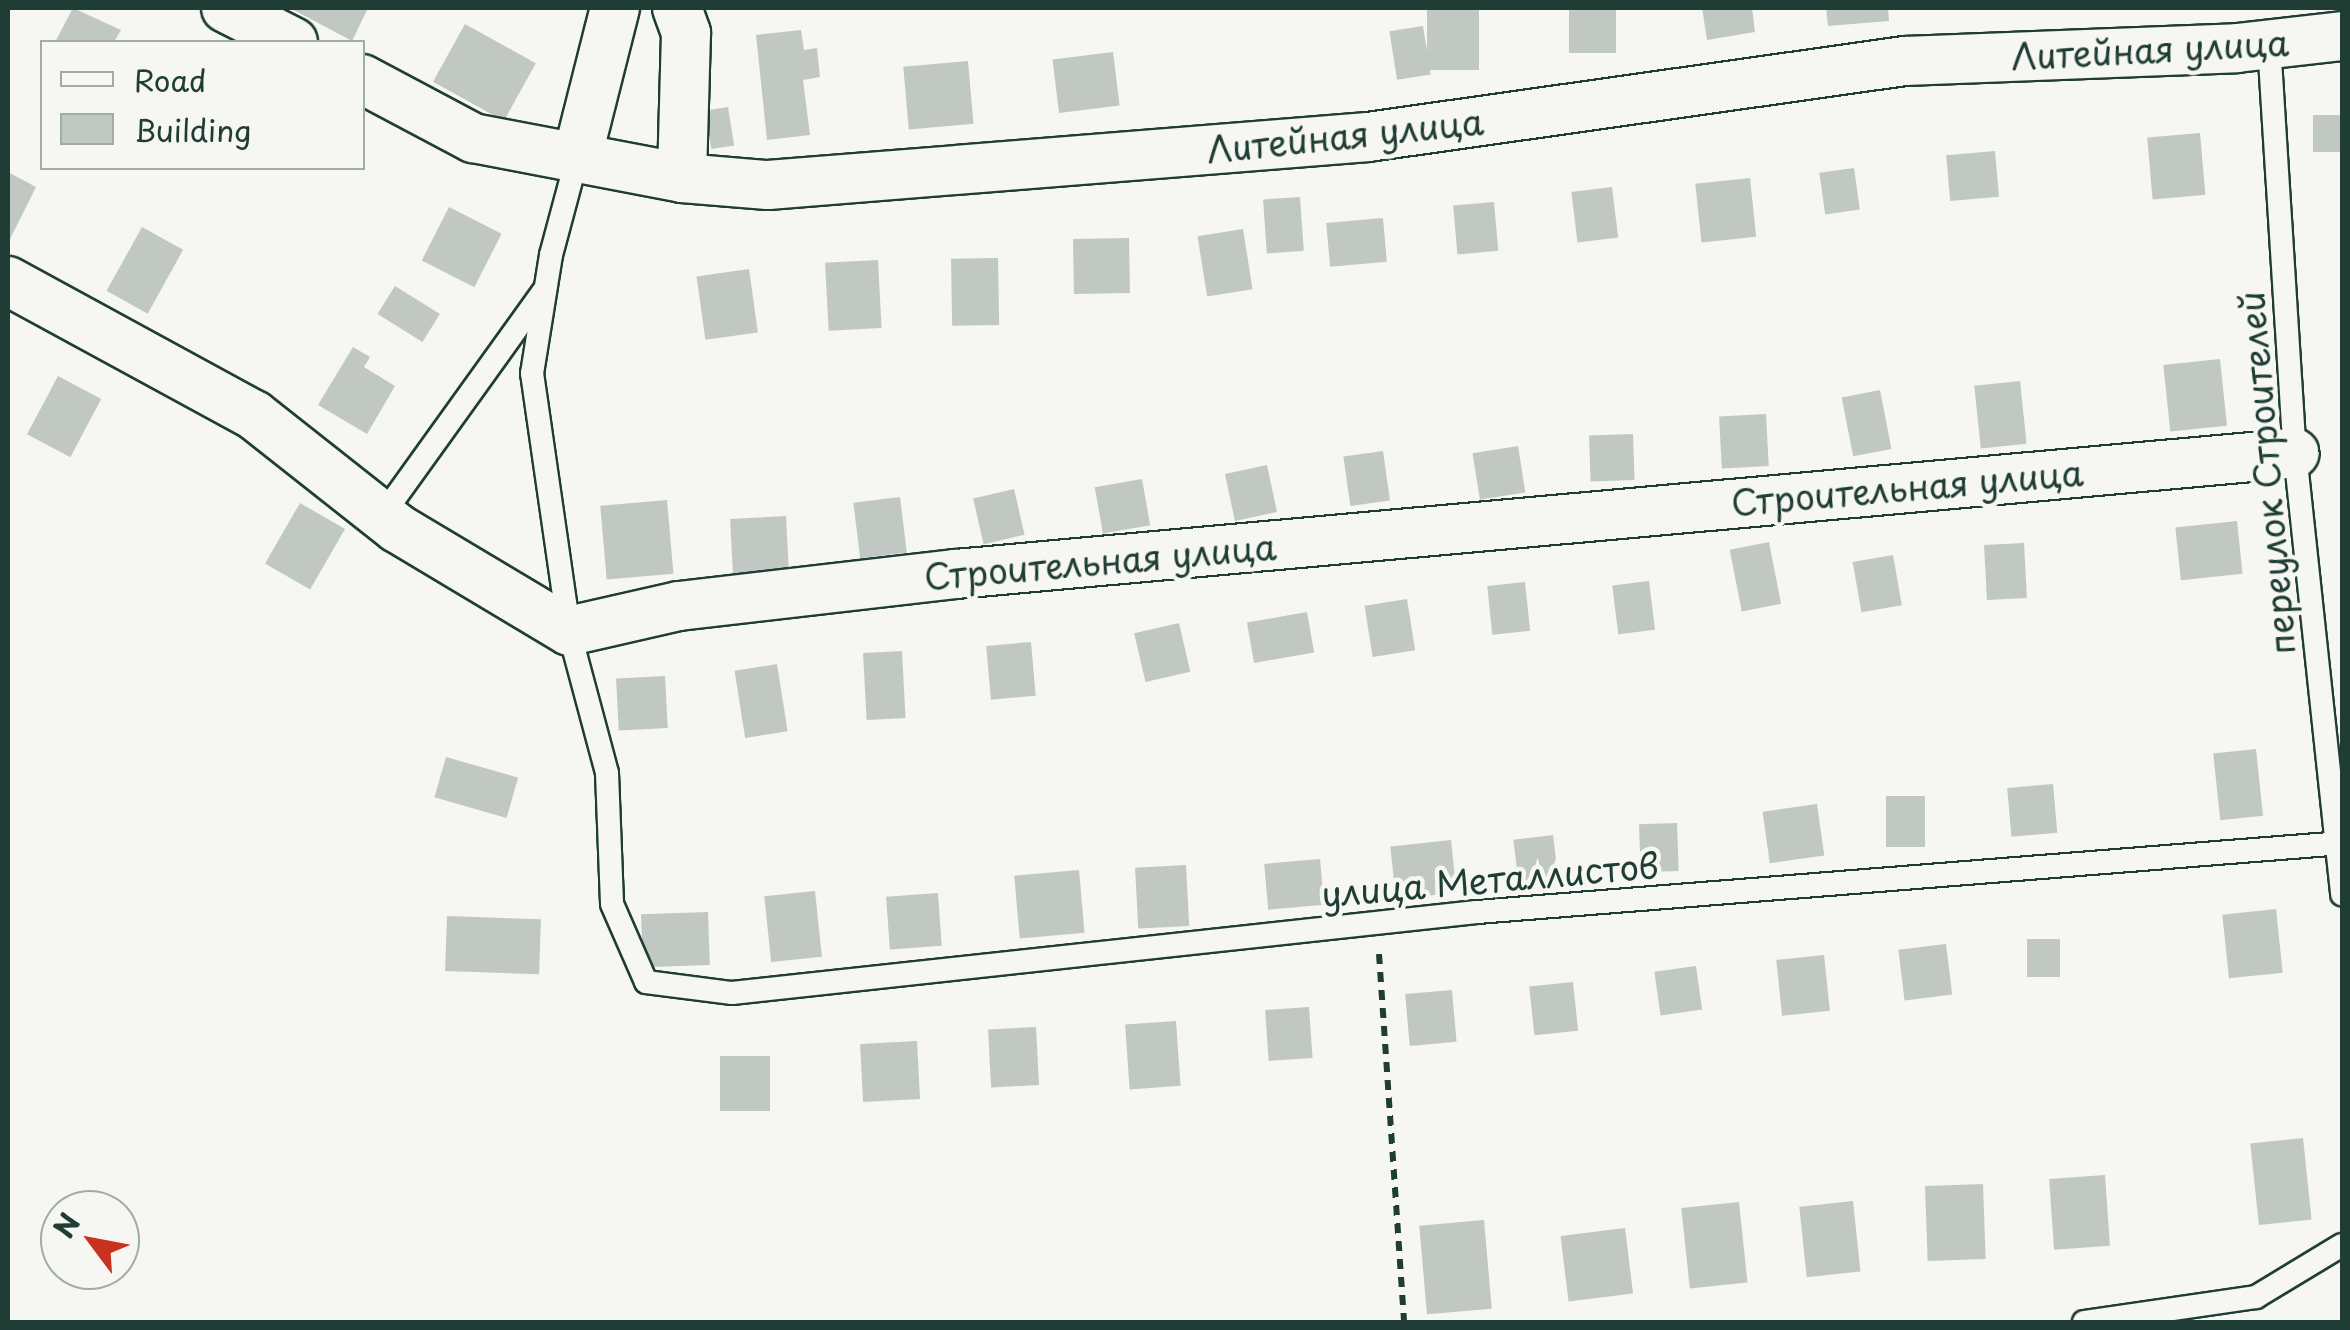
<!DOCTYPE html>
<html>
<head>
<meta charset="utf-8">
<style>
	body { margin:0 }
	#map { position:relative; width:2350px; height:1330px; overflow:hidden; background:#f6f6f2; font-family:"Playpen Sans",sans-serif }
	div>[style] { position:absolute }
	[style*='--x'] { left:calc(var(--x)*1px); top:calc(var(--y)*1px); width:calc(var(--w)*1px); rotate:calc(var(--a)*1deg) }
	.building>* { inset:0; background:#c1c8c3; transform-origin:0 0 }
	.path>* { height:6px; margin-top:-3px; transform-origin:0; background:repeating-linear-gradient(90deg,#1f3d34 0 10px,transparent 0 18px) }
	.roads { filter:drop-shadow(2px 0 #1f3d34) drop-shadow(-2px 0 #1f3d34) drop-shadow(0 2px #1f3d34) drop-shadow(0 -2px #1f3d34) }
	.service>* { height:22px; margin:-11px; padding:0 11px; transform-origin:11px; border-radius:11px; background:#f6f6f2 }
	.minor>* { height:48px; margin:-24px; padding:0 24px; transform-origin:24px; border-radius:24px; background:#f6f6f2 }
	span { translate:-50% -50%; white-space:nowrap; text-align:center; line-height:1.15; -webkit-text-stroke:9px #f6f6f2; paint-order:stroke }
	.street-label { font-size:35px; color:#1f3d34 }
	.frame { position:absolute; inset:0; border:10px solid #1f3d34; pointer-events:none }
	.legend { position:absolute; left:40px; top:40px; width:325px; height:130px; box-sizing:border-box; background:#f6f6f2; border:2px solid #a0aca6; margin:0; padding:12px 18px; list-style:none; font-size:30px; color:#1f3d34 }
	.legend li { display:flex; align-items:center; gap:20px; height:50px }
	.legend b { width:50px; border:2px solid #a0aca6 }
	.north { position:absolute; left:40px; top:1190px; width:100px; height:100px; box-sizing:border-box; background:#f6f6f2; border:2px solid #a0aca6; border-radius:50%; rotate:302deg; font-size:28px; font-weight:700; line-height:40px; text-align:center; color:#1f3d34 }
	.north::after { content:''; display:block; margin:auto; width:35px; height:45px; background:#c8321e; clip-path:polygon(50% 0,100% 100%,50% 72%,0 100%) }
</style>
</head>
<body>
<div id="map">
	<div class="building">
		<div style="clip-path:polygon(73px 8px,121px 30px,114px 42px,55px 42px)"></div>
		<div style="clip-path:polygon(290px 8px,368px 8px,352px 41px)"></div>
		<div style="left:1427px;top:8px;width:52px;height:62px"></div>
		<div style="left:1569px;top:8px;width:47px;height:45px"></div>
		<div style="clip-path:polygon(1702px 8px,1752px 8px,1755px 32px,1707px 40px)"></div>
		<div style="clip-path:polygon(1826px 8px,1888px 8px,1889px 21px,1828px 26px)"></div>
		<div style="left:465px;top:24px;width:81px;height:66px;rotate:29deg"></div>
		<div style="left:1423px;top:26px;width:49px;height:34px;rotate:81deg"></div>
		<div style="clip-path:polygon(801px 30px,804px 50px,817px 48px,820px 77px,803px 80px,810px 135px,767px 140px,756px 35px)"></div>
		<div style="left:1113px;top:52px;width:54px;height:61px;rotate:83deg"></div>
		<div style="left:968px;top:61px;width:63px;height:65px;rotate:85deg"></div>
		<div style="left:728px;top:107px;width:39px;height:23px;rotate:81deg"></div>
		<div style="left:2342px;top:115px;width:37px;height:29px;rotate:90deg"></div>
		<div style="left:2200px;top:133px;width:62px;height:53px;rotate:85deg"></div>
		<div style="left:1995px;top:151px;width:46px;height:49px;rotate:85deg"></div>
		<div style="left:1854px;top:168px;width:42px;height:35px;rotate:82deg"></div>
		<div style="clip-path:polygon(8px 172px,36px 187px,10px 239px,8px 237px)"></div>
		<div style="left:1750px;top:178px;width:59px;height:55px;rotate:84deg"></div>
		<div style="left:1612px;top:187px;width:51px;height:41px;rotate:83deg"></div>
		<div style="left:1300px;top:197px;width:54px;height:37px;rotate:86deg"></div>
		<div style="left:1494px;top:202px;width:49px;height:41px;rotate:85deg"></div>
		<div style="left:449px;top:207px;width:59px;height:60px;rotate:27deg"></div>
		<div style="left:1383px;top:218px;width:44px;height:57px;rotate:85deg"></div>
		<div style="left:142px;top:227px;width:47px;height:73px;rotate:29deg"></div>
		<div style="left:1243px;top:229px;width:61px;height:46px;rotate:81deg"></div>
		<div style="left:1129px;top:238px;width:55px;height:56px;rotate:89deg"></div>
		<div style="left:998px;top:258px;width:67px;height:47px;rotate:89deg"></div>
		<div style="left:878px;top:260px;width:68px;height:53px;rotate:87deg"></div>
		<div style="left:749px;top:269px;width:64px;height:53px;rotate:82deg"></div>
		<div style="left:395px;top:286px;width:53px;height:33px;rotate:32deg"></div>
		<div style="clip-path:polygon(353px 347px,370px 357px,364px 367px,395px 386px,367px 434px,318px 405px)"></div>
		<div style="left:2220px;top:359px;width:67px;height:57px;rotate:84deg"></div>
		<div style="left:58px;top:376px;width:49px;height:66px;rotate:28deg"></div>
		<div style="left:2020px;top:381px;width:63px;height:46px;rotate:84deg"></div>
		<div style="left:1880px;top:390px;width:60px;height:39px;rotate:79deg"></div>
		<div style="left:1766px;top:414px;width:52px;height:47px;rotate:87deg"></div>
		<div style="left:1633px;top:434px;width:46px;height:44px;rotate:88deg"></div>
		<div style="left:1518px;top:446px;width:47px;height:46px;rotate:81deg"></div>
		<div style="left:1383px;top:451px;width:50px;height:40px;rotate:82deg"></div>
		<div style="left:1267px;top:465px;width:48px;height:43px;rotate:78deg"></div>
		<div style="left:1142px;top:479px;width:47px;height:48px;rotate:80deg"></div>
		<div style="left:1014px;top:489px;width:47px;height:42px;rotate:77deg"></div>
		<div style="left:900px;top:497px;width:56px;height:47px;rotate:83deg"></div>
		<div style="left:667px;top:500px;width:74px;height:67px;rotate:85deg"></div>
		<div style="left:300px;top:503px;width:52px;height:70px;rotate:30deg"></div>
		<div style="left:786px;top:516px;width:59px;height:56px;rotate:87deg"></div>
		<div style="left:2237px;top:521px;width:53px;height:62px;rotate:84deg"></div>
		<div style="left:1769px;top:542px;width:63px;height:40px;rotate:79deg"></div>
		<div style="left:2024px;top:543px;width:55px;height:40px;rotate:87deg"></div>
		<div style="left:1893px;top:555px;width:51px;height:41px;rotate:80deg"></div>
		<div style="left:1649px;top:581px;width:49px;height:37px;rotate:83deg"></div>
		<div style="left:1525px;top:582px;width:49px;height:38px;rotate:84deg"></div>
		<div style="left:1407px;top:599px;width:52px;height:43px;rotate:81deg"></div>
		<div style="left:1307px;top:612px;width:41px;height:61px;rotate:80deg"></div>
		<div style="left:1179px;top:623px;width:50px;height:46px;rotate:77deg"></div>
		<div style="left:1031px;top:642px;width:54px;height:45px;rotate:85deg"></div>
		<div style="left:902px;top:651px;width:67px;height:39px;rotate:87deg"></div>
		<div style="left:777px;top:664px;width:68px;height:43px;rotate:81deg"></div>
		<div style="left:665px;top:676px;width:52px;height:49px;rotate:87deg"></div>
		<div style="left:2256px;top:749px;width:67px;height:43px;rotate:84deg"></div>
		<div style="left:446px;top:757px;width:75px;height:42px;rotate:16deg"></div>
		<div style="left:2053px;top:784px;width:49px;height:46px;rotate:85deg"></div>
		<div style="left:1925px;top:796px;width:51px;height:39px;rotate:90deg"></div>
		<div style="left:1817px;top:804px;width:52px;height:55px;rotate:82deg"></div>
		<div style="left:1677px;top:823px;width:48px;height:38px;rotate:88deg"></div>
		<div style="left:1553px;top:835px;width:50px;height:40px;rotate:83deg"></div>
		<div style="left:1451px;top:840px;width:53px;height:61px;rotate:84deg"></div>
		<div style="left:1320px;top:859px;width:46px;height:56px;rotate:85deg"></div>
		<div style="left:1186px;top:865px;width:61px;height:51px;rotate:87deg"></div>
		<div style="left:1079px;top:870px;width:63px;height:65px;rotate:85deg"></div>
		<div style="left:815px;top:891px;width:66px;height:51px;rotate:84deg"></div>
		<div style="left:938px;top:893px;width:53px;height:52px;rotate:86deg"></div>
		<div style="left:2276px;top:909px;width:64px;height:54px;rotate:84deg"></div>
		<div style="left:708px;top:912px;width:53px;height:67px;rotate:88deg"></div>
		<div style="left:447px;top:916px;width:94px;height:55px;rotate:2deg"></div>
		<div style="left:2060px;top:939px;width:38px;height:33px;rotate:90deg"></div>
		<div style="left:1946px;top:944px;width:51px;height:48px;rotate:83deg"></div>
		<div style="left:1824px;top:955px;width:56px;height:48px;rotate:84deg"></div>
		<div style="left:1696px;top:966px;width:44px;height:42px;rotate:82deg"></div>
		<div style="left:1573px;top:982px;width:49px;height:44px;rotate:84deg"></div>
		<div style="left:1452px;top:990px;width:52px;height:47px;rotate:85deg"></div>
		<div style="left:1309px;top:1007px;width:51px;height:44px;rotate:86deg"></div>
		<div style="left:1176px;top:1021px;width:65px;height:51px;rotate:86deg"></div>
		<div style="left:1036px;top:1027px;width:58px;height:48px;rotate:87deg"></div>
		<div style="left:917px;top:1041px;width:58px;height:57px;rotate:87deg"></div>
		<div style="left:770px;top:1056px;width:55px;height:50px;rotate:90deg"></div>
		<div style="left:2303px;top:1138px;width:82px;height:53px;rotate:84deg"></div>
		<div style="left:2105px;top:1175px;width:71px;height:56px;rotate:86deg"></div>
		<div style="left:1983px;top:1184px;width:75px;height:58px;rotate:88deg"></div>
		<div style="left:1853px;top:1201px;width:71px;height:54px;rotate:84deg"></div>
		<div style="left:1739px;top:1202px;width:81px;height:58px;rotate:84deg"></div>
		<div style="left:1484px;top:1220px;width:89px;height:65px;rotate:85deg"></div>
		<div style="left:1625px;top:1228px;width:66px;height:65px;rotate:83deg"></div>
	</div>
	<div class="path">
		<div style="--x:1379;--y:954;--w:369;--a:86.1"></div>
	</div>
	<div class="roads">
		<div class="service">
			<div style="--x:2269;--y:44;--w:410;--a:86.4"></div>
			<div style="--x:2295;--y:453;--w:444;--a:83.9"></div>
			<div style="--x:577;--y:158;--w:100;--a:105"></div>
			<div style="--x:551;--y:255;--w:120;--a:99.1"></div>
			<div style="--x:532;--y:373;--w:261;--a:81.8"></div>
			<div style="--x:569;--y:631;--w:147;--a:75"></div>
			<div style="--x:607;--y:773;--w:131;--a:87.8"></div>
			<div style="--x:612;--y:904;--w:85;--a:66.4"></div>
			<div style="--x:646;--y:982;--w:87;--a:7.3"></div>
			<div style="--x:732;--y:993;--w:749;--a:-6.21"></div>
			<div style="--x:1477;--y:912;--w:868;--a:-4.56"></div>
			<div style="--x:382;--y:516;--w:276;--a:-54.3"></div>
			<div style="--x:2084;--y:1322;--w:174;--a:-8.3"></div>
			<div style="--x:2256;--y:1297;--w:100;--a:-31.2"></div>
		</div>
		<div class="minor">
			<div style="--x:226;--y:8;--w:75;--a:26.9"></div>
			<div style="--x:677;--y:8;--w:27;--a:70"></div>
			<div style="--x:686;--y:33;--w:145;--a:91.6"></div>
			<div style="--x:362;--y:79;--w:126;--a:28"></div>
			<div style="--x:473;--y:138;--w:213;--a:10.8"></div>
			<div style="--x:682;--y:178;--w:86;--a:4.7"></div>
			<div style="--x:768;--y:185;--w:602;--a:-4.57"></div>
			<div style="--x:1368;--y:137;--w:542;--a:-8.06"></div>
			<div style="--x:1905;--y:61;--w:332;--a:-2.2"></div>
			<div style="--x:2237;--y:48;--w:106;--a:-6.5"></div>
			<div style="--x:577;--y:158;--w:155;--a:-75.8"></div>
			<div style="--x:8;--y:281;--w:280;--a:28.6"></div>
			<div style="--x:254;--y:415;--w:182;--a:38.3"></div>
			<div style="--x:397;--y:528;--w:200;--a:30.9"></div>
			<div style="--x:569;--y:631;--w:113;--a:-12.8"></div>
			<div style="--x:679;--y:606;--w:279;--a:-6.6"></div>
			<div style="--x:956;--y:574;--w:1344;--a:-5.16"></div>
		</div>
	</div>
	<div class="street-label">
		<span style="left:2150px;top:49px;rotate:-3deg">Литейная улица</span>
		<span style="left:1345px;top:135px;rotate:-6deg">Литейная улица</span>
		<span style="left:2266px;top:473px;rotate:-95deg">переулок Строителей</span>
		<span style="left:1907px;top:487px;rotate:-5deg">Строительная улица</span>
		<span style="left:1100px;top:561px;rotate:-5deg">Строительная улица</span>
		<span style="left:1490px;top:879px;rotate:-5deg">улица Металлистов</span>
	</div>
	<div class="frame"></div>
	<ul class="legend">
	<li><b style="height:12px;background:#f6f6f2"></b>Road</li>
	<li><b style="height:28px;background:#c1c8c3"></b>Building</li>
	</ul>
	<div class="north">N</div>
</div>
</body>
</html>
